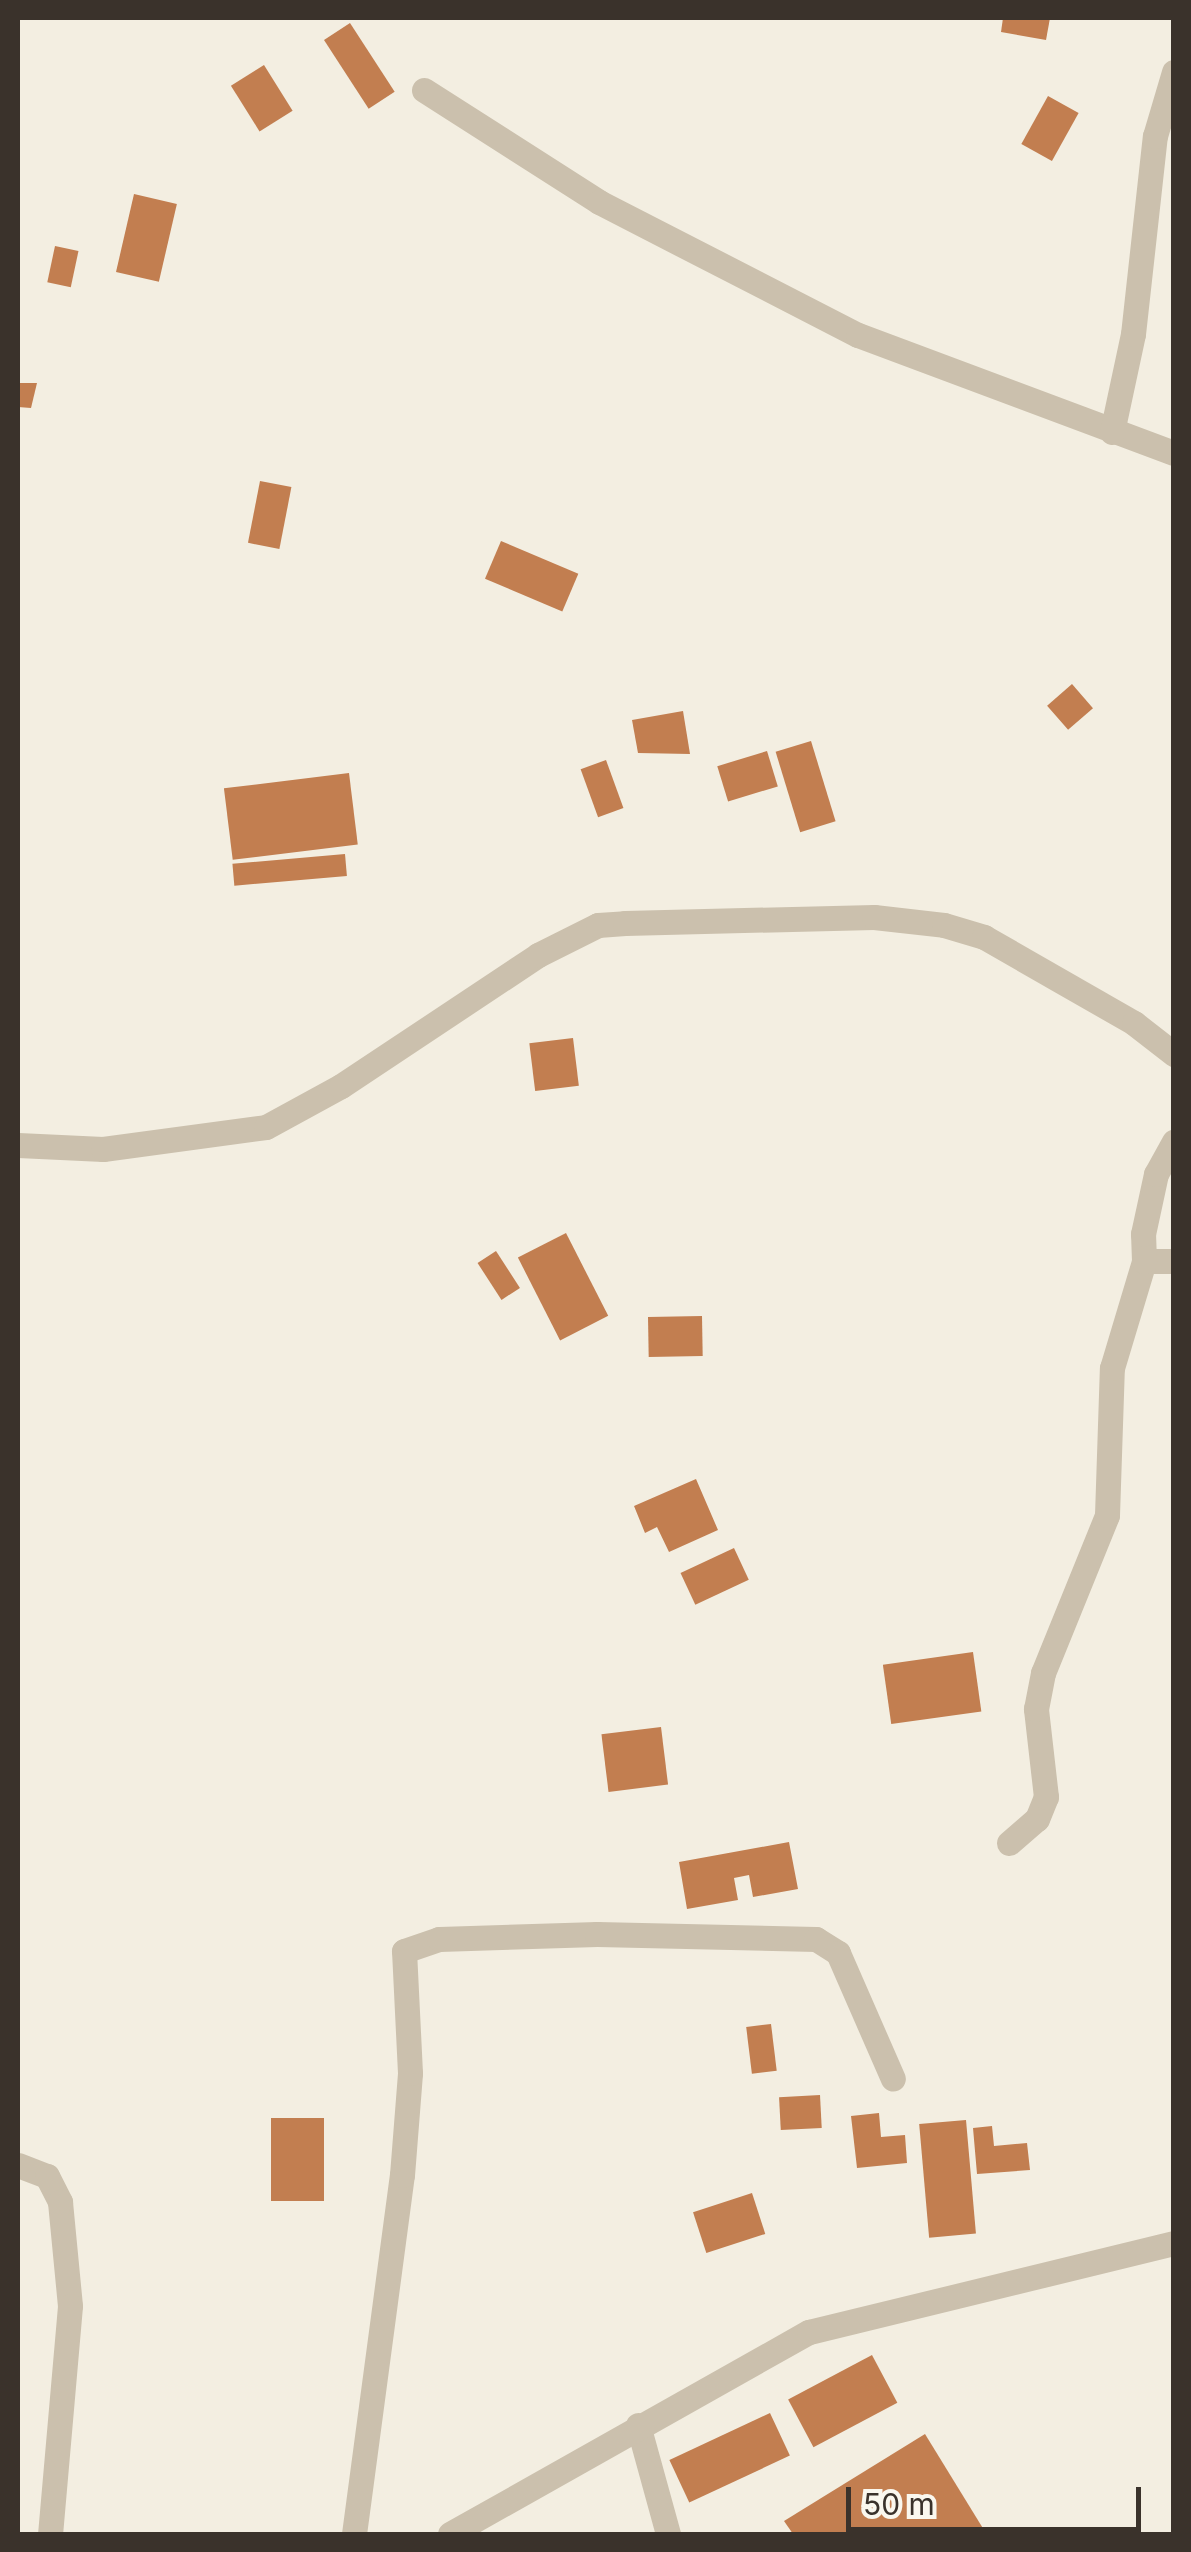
<!DOCTYPE html>
<html>
<head>
<meta charset="utf-8">
<style>
	body { margin:0 }
	#map { position:relative; width:1191px; height:2552px; overflow:hidden; background:#f3eee1; font-family:Inter,sans-serif }
	div>[style] { position:absolute }
	[style*='--x'] { left:calc(var(--x)*1px); top:calc(var(--y)*1px); width:calc(var(--w)*1px); rotate:calc(var(--a)*1deg) }
	.building>* { inset:0; background:#c27e50; transform-origin:0 0 }
	.minor>* { height:25px; margin:-12.5px; padding:0 12.5px; transform-origin:12.5px; border-radius:12.5px; background:#cbc0ad }
	span { translate:-50% -50%; white-space:nowrap; text-align:center; line-height:1.15; -webkit-text-stroke:10px #faf7ee; paint-order:stroke }
	.frame { position:absolute; inset:0; border:20px solid #3a322b; pointer-events:none }
	.scale { position:absolute; left:846px; top:2487px; width:295px; height:45px; box-sizing:border-box; border:5px solid #3a322b; border-top:0; padding-left:12px; font-size:30px; line-height:35px; white-space:nowrap; color:#3a322b; -webkit-text-stroke:8px #faf7ee; paint-order:stroke }
</style>
</head>
<body>
<div id="map">
	<div class="building">
		<div style="clip-path:polygon(1003px 18px,1050px 18px,1046px 40px,1001px 32px)"></div>
		<div style="left:350px;top:23px;width:82px;height:31px;rotate:57deg"></div>
		<div style="left:264px;top:65px;width:54px;height:39px;rotate:58deg"></div>
		<div style="left:1048px;top:96px;width:35px;height:55px;rotate:29deg"></div>
		<div style="left:134px;top:194px;width:44px;height:80px;rotate:13deg"></div>
		<div style="left:55px;top:246px;width:24px;height:37px;rotate:12deg"></div>
		<div style="clip-path:polygon(18px 383px,37px 383px,31px 408px,18px 407px)"></div>
		<div style="left:260px;top:481px;width:32px;height:63px;rotate:11deg"></div>
		<div style="left:501px;top:541px;width:84px;height:41px;rotate:23deg"></div>
		<div style="left:1072px;top:684px;width:32px;height:33px;rotate:49deg"></div>
		<div style="clip-path:polygon(683px 711px,690px 754px,638px 753px,632px 720px)"></div>
		<div style="left:811px;top:741px;width:84px;height:37px;rotate:73deg"></div>
		<div style="left:767px;top:751px;width:37px;height:52px;rotate:73deg"></div>
		<div style="left:606px;top:760px;width:51px;height:27px;rotate:70deg"></div>
		<div style="left:349px;top:773px;width:72px;height:126px;rotate:83deg"></div>
		<div style="left:345px;top:854px;width:22px;height:113px;rotate:85deg"></div>
		<div style="left:573px;top:1038px;width:48px;height:44px;rotate:83deg"></div>
		<div style="left:566px;top:1233px;width:93px;height:54px;rotate:63deg"></div>
		<div style="left:496px;top:1251px;width:44px;height:22px;rotate:57deg"></div>
		<div style="left:702px;top:1316px;width:40px;height:54px;rotate:89deg"></div>
		<div style="clip-path:polygon(696px 1479px,718px 1530px,669px 1552px,657px 1527px,645px 1533px,634px 1506px)"></div>
		<div style="left:734px;top:1548px;width:35px;height:59px;rotate:65deg"></div>
		<div style="left:973px;top:1652px;width:60px;height:91px;rotate:82deg"></div>
		<div style="left:661px;top:1727px;width:58px;height:60px;rotate:83deg"></div>
		<div style="clip-path:polygon(789px 1842px,798px 1889px,753px 1897px,749px 1875px,734px 1878px,738px 1900px,687px 1909px,679px 1862px)"></div>
		<div style="left:771px;top:2024px;width:47px;height:25px;rotate:83deg"></div>
		<div style="left:820px;top:2095px;width:33px;height:41px;rotate:87deg"></div>
		<div style="clip-path:polygon(879px 2113px,881px 2137px,905px 2135px,907px 2163px,857px 2168px,851px 2116px)"></div>
		<div style="left:271px;top:2118px;width:53px;height:83px"></div>
		<div style="left:966px;top:2120px;width:114px;height:47px;rotate:85deg"></div>
		<div style="clip-path:polygon(992px 2126px,994px 2146px,1027px 2143px,1030px 2170px,977px 2174px,973px 2128px)"></div>
		<div style="left:752px;top:2193px;width:43px;height:62px;rotate:72deg"></div>
		<div style="left:872px;top:2355px;width:54px;height:95px;rotate:62deg"></div>
		<div style="left:770px;top:2413px;width:47px;height:111px;rotate:65deg"></div>
		<div style="clip-path:polygon(925px 2434px,984px 2530px,793px 2534px,784px 2521px)"></div>
	</div>
	<div class="minor">
		<div style="--x:424;--y:90;--w:208;--a:32.6"></div>
		<div style="--x:599;--y:202;--w:291;--a:27.2"></div>
		<div style="--x:858;--y:335;--w:337;--a:20.5"></div>
		<div style="--x:1112;--y:432;--w:100;--a:-77.9"></div>
		<div style="--x:1133;--y:334;--w:199;--a:-83.7"></div>
		<div style="--x:1155;--y:136;--w:67;--a:-73.5"></div>
		<div style="--x:18;--y:1145;--w:85;--a:2.7"></div>
		<div style="--x:103;--y:1149;--w:164;--a:-7.7"></div>
		<div style="--x:266;--y:1127;--w:85;--a:-28.7"></div>
		<div style="--x:341;--y:1086;--w:237;--a:-33.6"></div>
		<div style="--x:538;--y:955;--w:67;--a:-26.6"></div>
		<div style="--x:598;--y:925;--w:27;--a:-4"></div>
		<div style="--x:625;--y:923;--w:249;--a:-1.4"></div>
		<div style="--x:874;--y:917;--w:70;--a:6.5"></div>
		<div style="--x:944;--y:925;--w:42;--a:16.7"></div>
		<div style="--x:984;--y:937;--w:173;--a:29.8"></div>
		<div style="--x:1134;--y:1023;--w:51;--a:37.8"></div>
		<div style="--x:1144;--y:1261;--w:30;--a:0"></div>
		<div style="--x:1009;--y:1843;--w:37;--a:-41"></div>
		<div style="--x:1037;--y:1819;--w:24;--a:-68"></div>
		<div style="--x:1046;--y:1797;--w:89;--a:-96.5"></div>
		<div style="--x:1036;--y:1709;--w:37;--a:-79"></div>
		<div style="--x:1043;--y:1673;--w:170;--a:-67.9"></div>
		<div style="--x:1107;--y:1515;--w:147;--a:-88.1"></div>
		<div style="--x:1112;--y:1368;--w:112;--a:-73.3"></div>
		<div style="--x:1144;--y:1261;--w:27;--a:-92"></div>
		<div style="--x:1143;--y:1234;--w:61;--a:-77.8"></div>
		<div style="--x:1156;--y:1174;--w:37;--a:-61"></div>
		<div style="--x:18;--y:2165;--w:31;--a:21"></div>
		<div style="--x:47;--y:2176;--w:29;--a:63"></div>
		<div style="--x:60;--y:2202;--w:104;--a:84.5"></div>
		<div style="--x:70;--y:2306;--w:229;--a:95"></div>
		<div style="--x:638;--y:2425;--w:113;--a:74.6"></div>
		<div style="--x:354;--y:2534;--w:362;--a:-82.4"></div>
		<div style="--x:402;--y:2175;--w:102;--a:-85.5"></div>
		<div style="--x:410;--y:2073;--w:122;--a:-92.8"></div>
		<div style="--x:404;--y:1951;--w:37;--a:-19"></div>
		<div style="--x:439;--y:1939;--w:158;--a:-1.8"></div>
		<div style="--x:597;--y:1934;--w:219;--a:1.3"></div>
		<div style="--x:816;--y:1939;--w:26;--a:32"></div>
		<div style="--x:838;--y:1953;--w:137;--a:66.4"></div>
		<div style="--x:450;--y:2534;--w:412;--a:-29.4"></div>
		<div style="--x:809;--y:2332;--w:376;--a:-13.7"></div>
	</div>
	<div class="frame"></div>
	<div class="scale">50 m</div>
</div>
</body>
</html>
